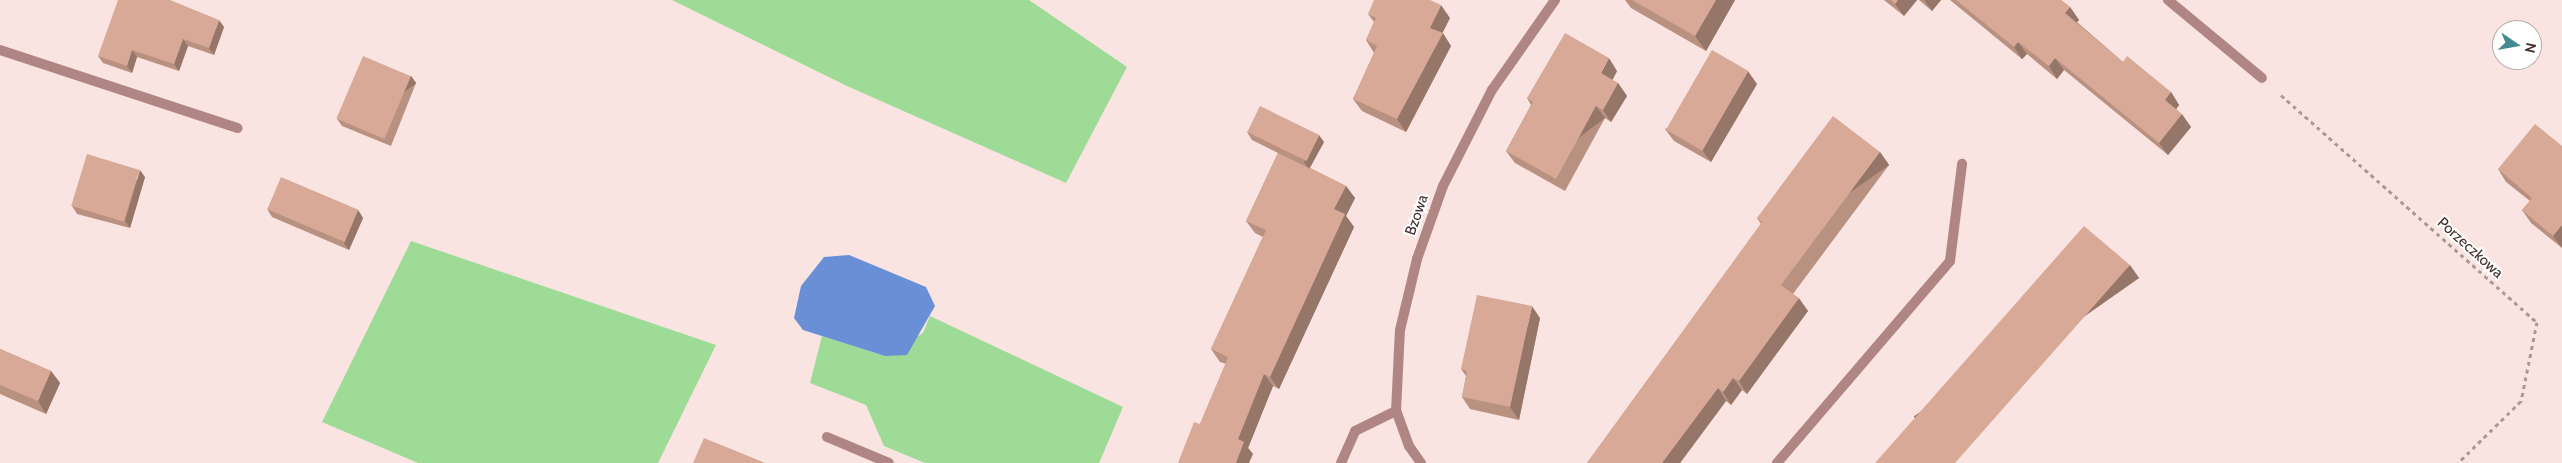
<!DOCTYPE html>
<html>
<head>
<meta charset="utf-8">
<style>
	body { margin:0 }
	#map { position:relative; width:2562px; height:463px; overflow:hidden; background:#fae4e2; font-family:Cabin,sans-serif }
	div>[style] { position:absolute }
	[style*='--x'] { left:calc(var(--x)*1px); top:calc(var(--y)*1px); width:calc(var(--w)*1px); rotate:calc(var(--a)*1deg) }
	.green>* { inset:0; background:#9ddb96 }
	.water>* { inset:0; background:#698fd7 }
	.path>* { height:3px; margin-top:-1.5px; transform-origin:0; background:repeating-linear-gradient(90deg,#ad9897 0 4px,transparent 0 8px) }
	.service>* { height:10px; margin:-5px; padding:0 5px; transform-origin:5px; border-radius:5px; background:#b08684 }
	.minor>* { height:10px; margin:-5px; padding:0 5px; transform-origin:5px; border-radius:5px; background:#b08684 }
	.wall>* { inset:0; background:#b99181 }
	.shaded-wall>* { inset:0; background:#967669; transform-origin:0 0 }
	.building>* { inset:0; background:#d7a996; transform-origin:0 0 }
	span { translate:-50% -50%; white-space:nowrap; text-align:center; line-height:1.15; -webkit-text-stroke:4px #fff; paint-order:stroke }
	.street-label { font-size:15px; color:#432f2e }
	.north { position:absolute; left:2492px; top:20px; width:50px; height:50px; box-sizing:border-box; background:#fff; border:1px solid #b4acab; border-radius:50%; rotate:102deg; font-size:14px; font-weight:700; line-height:20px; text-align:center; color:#432f2e }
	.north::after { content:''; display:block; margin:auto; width:18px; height:22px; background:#448b91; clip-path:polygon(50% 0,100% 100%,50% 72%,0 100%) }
</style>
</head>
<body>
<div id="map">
	<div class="green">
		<div style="clip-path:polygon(672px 0,1029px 0,1127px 67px,1066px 183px,847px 86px)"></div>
		<div style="clip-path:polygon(411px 241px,716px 345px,658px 463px,418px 463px,322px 422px)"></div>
		<div style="clip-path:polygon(930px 316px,1123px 407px,1099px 463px,925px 463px,884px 446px,866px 405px,810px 383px,822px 336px,885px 356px,923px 333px)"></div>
	</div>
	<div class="water">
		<div style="clip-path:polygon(849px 255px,926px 287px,935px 306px,907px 355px,885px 356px,803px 330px,794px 318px,801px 286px,824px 257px)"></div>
	</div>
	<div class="path">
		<div style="--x:2281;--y:95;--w:342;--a:41.6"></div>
		<div style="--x:2537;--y:322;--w:81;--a:101.4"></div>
		<div style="--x:2521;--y:401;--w:88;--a:135.5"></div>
	</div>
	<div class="service">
		<div style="--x:2168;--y:0;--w:122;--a:39.7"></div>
		<div style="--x:0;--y:50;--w:250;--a:18.2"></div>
		<div style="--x:1777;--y:463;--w:266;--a:-49.4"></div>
		<div style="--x:1950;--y:261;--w:98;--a:-82.9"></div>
	</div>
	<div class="minor">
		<div style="--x:827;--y:437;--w:67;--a:22.8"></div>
		<div style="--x:1341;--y:463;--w:35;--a:-66"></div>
		<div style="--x:1355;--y:431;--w:46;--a:-26"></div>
		<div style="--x:1421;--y:463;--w:21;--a:-125"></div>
		<div style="--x:1409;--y:446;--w:37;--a:-110"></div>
		<div style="--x:1396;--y:411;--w:81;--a:-87.2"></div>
		<div style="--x:1400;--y:330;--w:73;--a:-76.5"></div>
		<div style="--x:1417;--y:259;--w:77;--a:-70.4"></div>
		<div style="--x:1443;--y:186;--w:108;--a:-63"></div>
		<div style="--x:1492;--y:90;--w:110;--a:-55"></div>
	</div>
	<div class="wall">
		<div style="clip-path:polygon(1625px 0,1735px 0,1706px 51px,1631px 8px)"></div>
		<div style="clip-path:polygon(1884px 0,1917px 0,1904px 16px)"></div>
		<div style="clip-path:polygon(1919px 0,1941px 0,1932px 11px)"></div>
		<div style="clip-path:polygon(1950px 0,2061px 0,2070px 7px,2079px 20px,2077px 22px,2123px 62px,2171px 92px,2179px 105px,2176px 109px,2191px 127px,2168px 155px,2064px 70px,2057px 79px,2027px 54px,2022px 59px)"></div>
		<div style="clip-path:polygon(1368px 14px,1450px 18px,1442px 33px,1451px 46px,1406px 132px,1362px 111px,1353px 99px,1374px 53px,1366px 40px,1374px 22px)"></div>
		<div style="clip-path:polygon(224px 27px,214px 55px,188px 46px,179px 71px,137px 57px,132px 73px,103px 63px,98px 56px)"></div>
		<div style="clip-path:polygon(1617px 71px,1612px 80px,1618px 83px,1627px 96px,1611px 122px,1605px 118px,1565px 191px,1515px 163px,1506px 151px,1531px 105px,1527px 98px)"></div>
		<div style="clip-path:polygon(411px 76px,416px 83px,391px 146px,342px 126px,337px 119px)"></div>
		<div style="clip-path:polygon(1757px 84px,1711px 162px,1674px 141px,1665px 129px)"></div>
		<div style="clip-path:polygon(1247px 132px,1324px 142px,1310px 168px,1346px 186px,1355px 198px,1346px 216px,1354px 227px,1279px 389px,1273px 386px,1248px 448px,1253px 454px,1200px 424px,1226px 364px,1220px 362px,1211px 349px,1263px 237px,1255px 233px,1246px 221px,1278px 153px,1252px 140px)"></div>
		<div style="clip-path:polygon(2562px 146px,2562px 248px,2531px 223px,2522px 210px,2530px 201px,2506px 182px,2498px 169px)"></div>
		<div style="clip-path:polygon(1880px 152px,1889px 165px,1793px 294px,1808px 311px,1747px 394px,1742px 390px,1731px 405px,1726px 401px,1680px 463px,1587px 463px,1761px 224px,1757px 218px)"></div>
		<div style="clip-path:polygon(145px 177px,130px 228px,77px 214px,72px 206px)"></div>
		<div style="clip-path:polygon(267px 209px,358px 210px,363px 218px,349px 250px,272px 217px)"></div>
		<div style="clip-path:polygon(1540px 318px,1519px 420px,1470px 409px,1462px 397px,1466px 376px,1461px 369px)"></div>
		<div style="clip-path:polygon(0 349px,51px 371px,60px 383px,46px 414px,0 394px)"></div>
	</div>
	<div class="shaded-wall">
		<div style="clip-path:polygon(1716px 0,1735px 0,1706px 51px,1695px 36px)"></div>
		<div style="clip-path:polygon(1898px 0,1917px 0,1904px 16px,1895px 4px)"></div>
		<div style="clip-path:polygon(1924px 0,1941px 0,1932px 11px)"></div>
		<div style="clip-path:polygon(1441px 5px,1450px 18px,1439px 40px,1430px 28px)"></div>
		<div style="clip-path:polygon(2070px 7px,2079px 20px,2074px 25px,2065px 13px)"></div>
		<div style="clip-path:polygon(219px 20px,224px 27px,214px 55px,209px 48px)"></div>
		<div style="clip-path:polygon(1443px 33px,1451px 46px,1406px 132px,1397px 119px)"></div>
		<div style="clip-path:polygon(183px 39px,188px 46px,179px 71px,174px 64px)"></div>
		<div style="clip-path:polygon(2018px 42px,2027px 54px,2022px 59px,2014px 47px)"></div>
		<div style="clip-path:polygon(132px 50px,137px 57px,132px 73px,127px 66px)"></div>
		<div style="clip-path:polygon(1609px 58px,1617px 71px,1610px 85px,1601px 73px)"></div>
		<div style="clip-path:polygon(2055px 58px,2064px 70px,2057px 79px,2049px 66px)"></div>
		<div style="clip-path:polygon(1748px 71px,1757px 84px,1711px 162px,1702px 150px)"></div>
		<div style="left:411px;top:76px;width:9px;height:68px;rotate:54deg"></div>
		<div style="clip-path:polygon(1618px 83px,1627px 96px,1611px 122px,1603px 110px)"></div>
		<div style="clip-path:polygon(2171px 92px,2179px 105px,2174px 112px,2165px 100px)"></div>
		<div style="left:1596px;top:106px;width:15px;height:83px;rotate:53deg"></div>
		<div style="clip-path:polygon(2182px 114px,2191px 127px,2168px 155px,2159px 143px)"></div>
		<div style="clip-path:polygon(1319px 135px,1324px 142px,1309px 169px,1304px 162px)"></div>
		<div style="left:1880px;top:152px;width:16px;height:166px;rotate:55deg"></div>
		<div style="clip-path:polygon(140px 170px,145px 177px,130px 228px,125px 221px)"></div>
		<div style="clip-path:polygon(1346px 186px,1355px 198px,1346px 216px,1354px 227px,1279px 389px,1270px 377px,1334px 209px)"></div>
		<div style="clip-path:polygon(358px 210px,363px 218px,349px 250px,344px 243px)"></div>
		<div style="clip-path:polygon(2562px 225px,2562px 248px,2553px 236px)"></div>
		<div style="left:2130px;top:265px;width:16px;height:264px;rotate:55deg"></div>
		<div style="clip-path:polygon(1799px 298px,1808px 311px,1747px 394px,1739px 381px)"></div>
		<div style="clip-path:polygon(1532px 306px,1540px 318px,1519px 420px,1510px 407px)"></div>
		<div style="clip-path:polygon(51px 371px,60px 383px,46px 414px,38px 401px)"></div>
		<div style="clip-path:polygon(1264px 374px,1273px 386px,1248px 448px,1253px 454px,1249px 463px,1236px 463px,1238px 439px)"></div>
		<div style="clip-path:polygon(1733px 378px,1742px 390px,1731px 405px,1723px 392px)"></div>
		<div style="clip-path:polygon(1718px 388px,1726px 401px,1680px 463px,1662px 463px)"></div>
	</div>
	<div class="building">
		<div style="clip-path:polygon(118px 0,170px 0,219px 20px,209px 48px,183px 39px,174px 64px,132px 50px,127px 66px,98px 56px)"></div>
		<div style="clip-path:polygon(1374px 0,1430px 0,1441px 5px,1430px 28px,1443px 33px,1397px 119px,1353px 99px,1377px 46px,1366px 40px,1376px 18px,1368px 14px)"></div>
		<div style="clip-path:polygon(1632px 0,1716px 0,1695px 36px)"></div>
		<div style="clip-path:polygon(1891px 0,1898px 0,1895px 4px)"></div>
		<div style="clip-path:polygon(1956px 0,2061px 0,2070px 7px,2065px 13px,2123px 62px,2127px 56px,2171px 92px,2165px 100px,2182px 114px,2159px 143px,2055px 58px,2049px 66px,2018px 42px,2014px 47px)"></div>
		<div style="clip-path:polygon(1565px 33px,1609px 58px,1601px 73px,1618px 83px,1603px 110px,1596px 106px,1556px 179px,1506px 151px,1533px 102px,1527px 98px)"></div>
		<div style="left:1712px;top:50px;width:42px;height:92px;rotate:30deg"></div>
		<div style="left:363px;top:56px;width:52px;height:68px;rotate:23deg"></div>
		<div style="left:1260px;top:106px;width:66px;height:29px;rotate:26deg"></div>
		<div style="clip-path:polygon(1833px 116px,1880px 152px,1781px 285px,1799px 298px,1739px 381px,1733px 378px,1723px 392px,1718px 388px,1662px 463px,1587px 463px,1762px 222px,1757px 218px)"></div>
		<div style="clip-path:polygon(2535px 124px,2562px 146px,2562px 225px,2553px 236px,2522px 210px,2532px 198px,2498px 169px)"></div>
		<div style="clip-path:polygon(1278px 153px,1346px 186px,1334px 209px,1345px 214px,1270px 377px,1264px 374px,1238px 439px,1244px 442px,1236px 463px,1178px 463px,1194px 422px,1200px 424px,1228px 357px,1211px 349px,1266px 230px,1246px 221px)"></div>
		<div style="left:87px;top:154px;width:55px;height:54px;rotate:17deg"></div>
		<div style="left:281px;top:177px;width:84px;height:35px;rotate:23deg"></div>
		<div style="clip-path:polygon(2084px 226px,2130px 265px,1955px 463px,1875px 463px)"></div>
		<div style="clip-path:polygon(1477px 295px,1532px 306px,1510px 407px,1462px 397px,1467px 371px,1461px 369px)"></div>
		<div style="clip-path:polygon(0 349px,51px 371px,38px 401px,0 385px)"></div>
		<div style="clip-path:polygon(704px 438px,765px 463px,693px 463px)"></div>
	</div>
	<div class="street-label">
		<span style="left:1417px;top:215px;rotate:-71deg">Bzowa</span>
		<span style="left:2470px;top:248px;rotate:42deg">Porzeczkowa</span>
	</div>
	<div class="north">N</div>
</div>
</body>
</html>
